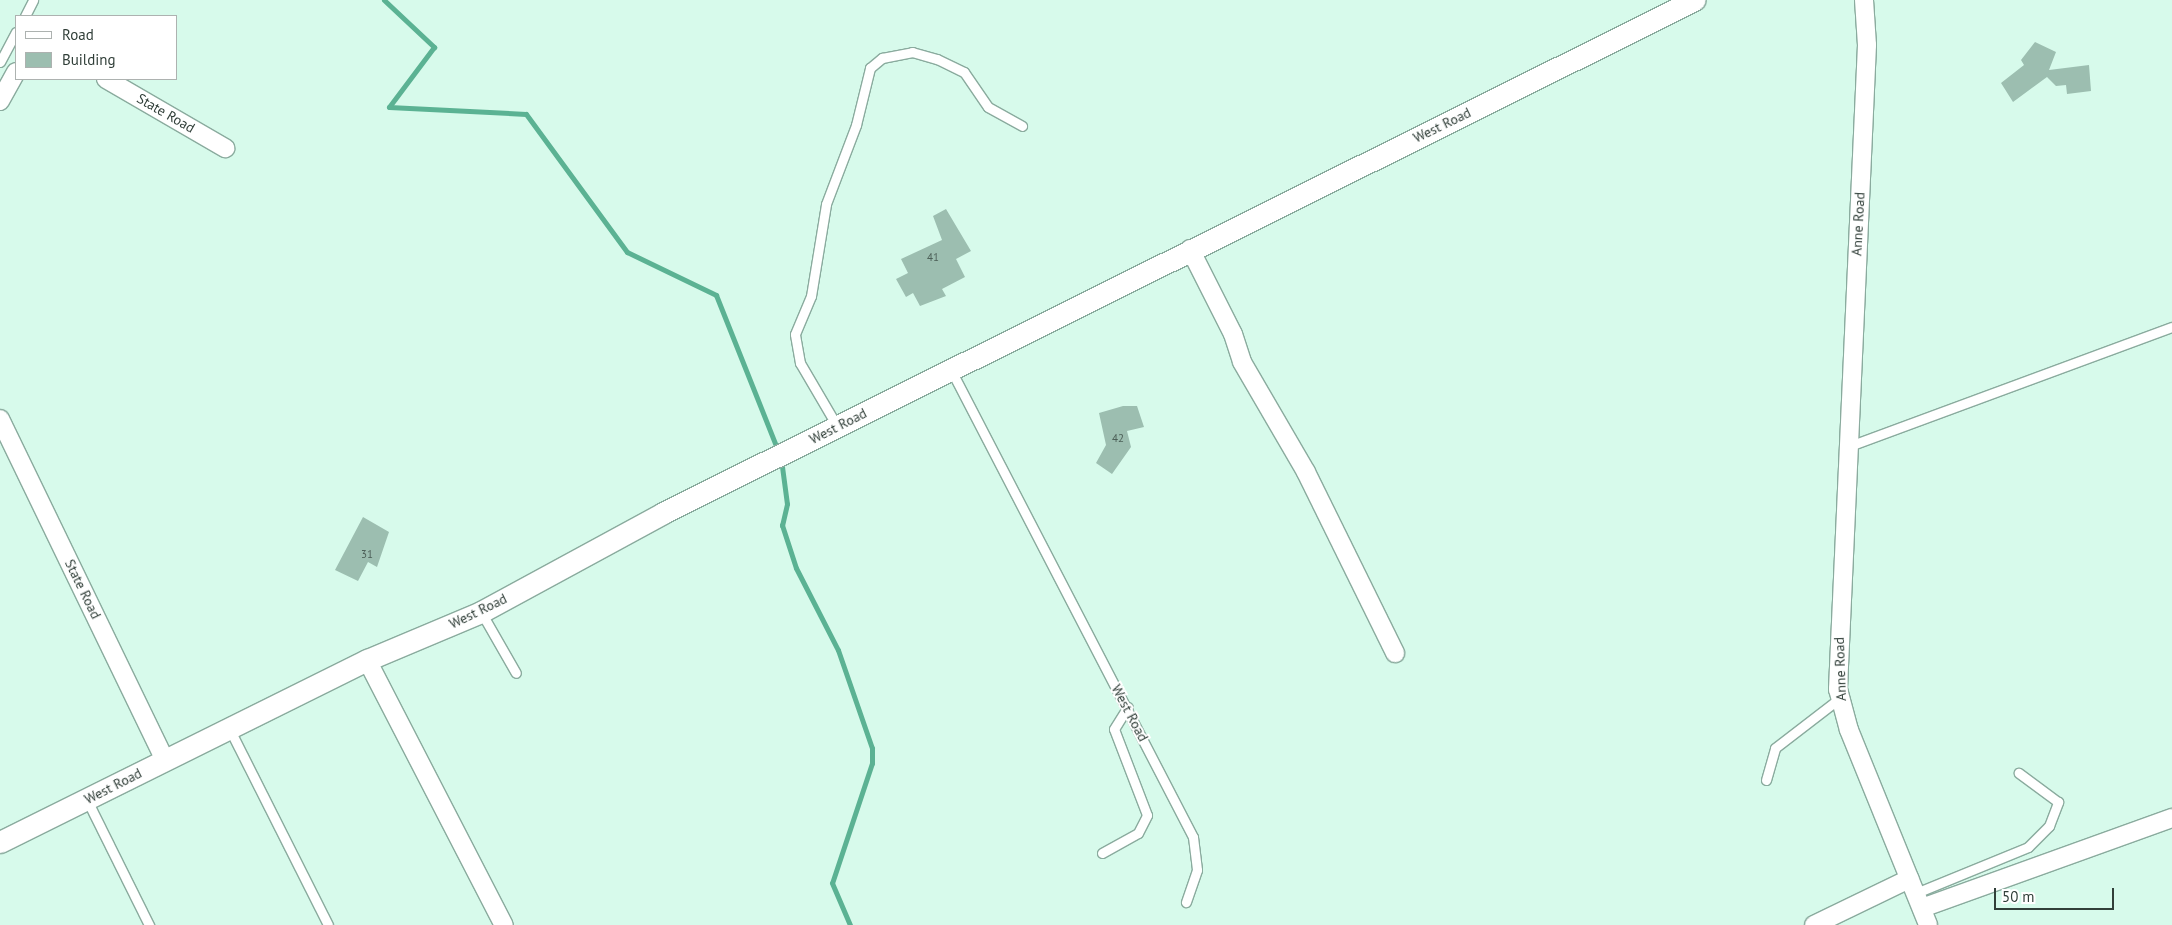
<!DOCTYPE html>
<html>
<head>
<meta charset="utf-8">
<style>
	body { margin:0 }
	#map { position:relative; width:2172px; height:925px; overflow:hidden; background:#d7faeb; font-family:"PT Sans",sans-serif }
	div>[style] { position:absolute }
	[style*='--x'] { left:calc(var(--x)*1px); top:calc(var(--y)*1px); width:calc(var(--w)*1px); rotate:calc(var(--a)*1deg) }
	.stream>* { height:5px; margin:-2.5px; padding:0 2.5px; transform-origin:2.5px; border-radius:2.5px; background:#5bb293 }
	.building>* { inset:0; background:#9cbeb0 }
	.roads { filter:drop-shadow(1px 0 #8aab9e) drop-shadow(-1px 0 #8aab9e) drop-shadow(0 1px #8aab9e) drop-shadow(0 -1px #8aab9e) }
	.service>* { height:9px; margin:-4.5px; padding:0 4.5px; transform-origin:4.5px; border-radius:4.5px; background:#fff }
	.minor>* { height:18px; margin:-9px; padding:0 9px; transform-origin:9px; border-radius:9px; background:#fff }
	.tertiary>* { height:21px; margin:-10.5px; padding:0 10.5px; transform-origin:10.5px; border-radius:10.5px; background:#fff }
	span { translate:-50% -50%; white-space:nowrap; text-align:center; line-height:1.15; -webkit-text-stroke:4px #fff; paint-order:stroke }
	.number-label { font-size:11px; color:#4c5f57 }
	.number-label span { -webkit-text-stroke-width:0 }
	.street-label { font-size:14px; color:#313f39 }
	.legend { position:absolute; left:15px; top:15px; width:162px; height:65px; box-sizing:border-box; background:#fff; border:1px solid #adb2b0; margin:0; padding:6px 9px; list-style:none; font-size:15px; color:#313f39 }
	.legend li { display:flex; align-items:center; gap:10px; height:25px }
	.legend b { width:25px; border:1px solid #adb2b0 }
	.scale { position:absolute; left:1994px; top:888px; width:120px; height:22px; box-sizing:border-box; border:2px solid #313f39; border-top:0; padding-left:6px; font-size:15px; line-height:18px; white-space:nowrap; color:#313f39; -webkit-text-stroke:4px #fff; paint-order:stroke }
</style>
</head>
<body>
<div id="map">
	<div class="stream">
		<div style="--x:384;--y:0;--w:69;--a:43.2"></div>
		<div style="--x:434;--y:47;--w:75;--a:126.9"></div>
		<div style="--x:389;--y:107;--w:137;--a:2.9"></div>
		<div style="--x:526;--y:114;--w:171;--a:53.8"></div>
		<div style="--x:627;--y:252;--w:99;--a:25.8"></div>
		<div style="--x:716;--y:295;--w:168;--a:68.3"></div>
		<div style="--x:781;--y:459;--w:45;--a:82.4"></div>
		<div style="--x:787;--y:504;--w:22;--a:103"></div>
		<div style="--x:782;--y:525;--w:45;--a:72"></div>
		<div style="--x:796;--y:568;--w:92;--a:62.9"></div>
		<div style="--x:838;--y:650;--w:104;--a:70.9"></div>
		<div style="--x:872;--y:748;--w:15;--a:90"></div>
		<div style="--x:872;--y:763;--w:126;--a:108.4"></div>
		<div style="--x:832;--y:883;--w:46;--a:66.8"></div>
	</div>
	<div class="building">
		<div style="clip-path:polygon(2035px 42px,2056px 52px,2049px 70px,2089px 65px,2091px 91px,2067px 94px,2066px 85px,2056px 86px,2047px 77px,2013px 102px,2001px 83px,2024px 65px,2021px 60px)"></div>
		<div style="clip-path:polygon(946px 209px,971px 251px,956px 259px,965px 277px,942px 289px,946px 296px,920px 306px,913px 293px,906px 297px,896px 279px,908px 273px,901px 259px,942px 240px,933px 216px)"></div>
		<div style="clip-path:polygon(1123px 406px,1137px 406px,1144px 427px,1127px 431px,1131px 447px,1112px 474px,1096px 463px,1106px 445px,1099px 413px)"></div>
		<div style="clip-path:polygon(363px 517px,389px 532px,377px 567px,368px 562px,358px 581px,335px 570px)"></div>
	</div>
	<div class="roads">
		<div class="service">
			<div style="--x:25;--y:16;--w:18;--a:-63"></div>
			<div style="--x:0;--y:62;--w:34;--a:-62"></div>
			<div style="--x:951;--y:370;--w:526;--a:62.61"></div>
			<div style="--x:1193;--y:837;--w:33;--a:83"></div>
			<div style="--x:1197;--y:870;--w:34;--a:109"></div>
			<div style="--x:837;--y:426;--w:73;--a:-120.4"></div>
			<div style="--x:800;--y:363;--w:29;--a:-100"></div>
			<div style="--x:795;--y:334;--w:41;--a:-67.2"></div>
			<div style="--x:811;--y:296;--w:93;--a:-80.7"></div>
			<div style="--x:826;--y:204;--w:85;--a:-69.2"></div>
			<div style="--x:856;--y:125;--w:59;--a:-76.2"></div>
			<div style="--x:870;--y:68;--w:16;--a:-40"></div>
			<div style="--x:882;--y:58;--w:31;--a:-11"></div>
			<div style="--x:912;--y:52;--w:26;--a:16"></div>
			<div style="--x:937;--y:59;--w:30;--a:26"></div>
			<div style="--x:964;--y:72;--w:42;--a:55.6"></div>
			<div style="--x:988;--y:107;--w:39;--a:29"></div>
			<div style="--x:1847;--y:447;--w:346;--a:-20.3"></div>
			<div style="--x:481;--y:612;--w:70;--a:60.2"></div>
			<div style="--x:229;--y:728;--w:220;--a:63.3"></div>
			<div style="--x:1766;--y:780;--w:33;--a:-74"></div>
			<div style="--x:1775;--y:748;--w:82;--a:-37.6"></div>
			<div style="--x:87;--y:800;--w:140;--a:63.6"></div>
			<div style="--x:1102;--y:853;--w:41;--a:-29.1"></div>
			<div style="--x:1138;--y:833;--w:20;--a:-63"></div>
			<div style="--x:1147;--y:815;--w:92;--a:-111"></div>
			<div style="--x:1114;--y:729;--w:26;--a:-58"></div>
			<div style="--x:1916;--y:893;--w:121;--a:-22.3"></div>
			<div style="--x:2028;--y:847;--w:30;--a:-45"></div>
			<div style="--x:2049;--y:826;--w:26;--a:-69"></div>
			<div style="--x:2058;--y:802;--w:49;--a:-143.4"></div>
		</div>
		<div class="minor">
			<div style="--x:1864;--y:0;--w:45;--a:86.2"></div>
			<div style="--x:1867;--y:45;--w:645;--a:92.58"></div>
			<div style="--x:1838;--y:689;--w:42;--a:75"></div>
			<div style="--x:1849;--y:730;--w:210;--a:67.9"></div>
			<div style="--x:106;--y:79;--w:138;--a:30.1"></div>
			<div style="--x:0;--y:101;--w:33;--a:-61"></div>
			<div style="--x:1190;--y:249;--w:95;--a:63.2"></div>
			<div style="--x:1233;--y:334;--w:29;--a:72"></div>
			<div style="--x:1242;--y:362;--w:127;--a:59.8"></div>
			<div style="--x:1306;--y:472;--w:202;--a:63.8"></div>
			<div style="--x:0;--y:419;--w:377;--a:64.2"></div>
			<div style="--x:367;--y:660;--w:298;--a:62.7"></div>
			<div style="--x:1922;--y:908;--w:266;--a:-19.8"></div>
			<div style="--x:1814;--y:925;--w:106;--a:-25.8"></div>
		</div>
		<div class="tertiary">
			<div style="--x:0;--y:842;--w:410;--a:-26.4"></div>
			<div style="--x:367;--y:660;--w:124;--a:-22.8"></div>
			<div style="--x:481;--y:612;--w:207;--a:-28.5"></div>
			<div style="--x:663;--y:513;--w:1152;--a:-26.45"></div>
		</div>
	</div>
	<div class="number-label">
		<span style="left:933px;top:257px">41</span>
		<span style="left:1118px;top:438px">42</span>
		<span style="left:367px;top:554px">31</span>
	</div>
	<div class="street-label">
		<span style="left:166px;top:113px;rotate:30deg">State Road</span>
		<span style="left:1442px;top:125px;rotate:-26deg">West Road</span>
		<span style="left:1858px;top:224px;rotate:-87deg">Anne Road</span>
		<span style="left:838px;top:426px;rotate:-27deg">West Road</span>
		<span style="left:83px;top:589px;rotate:64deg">State Road</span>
		<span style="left:478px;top:611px;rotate:-26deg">West Road</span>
		<span style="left:1840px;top:669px;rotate:-92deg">Anne Road</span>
		<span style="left:1130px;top:713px;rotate:62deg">West Road</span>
		<span style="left:113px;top:786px;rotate:-27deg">West Road</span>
	</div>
	<ul class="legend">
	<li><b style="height:6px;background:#fff"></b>Road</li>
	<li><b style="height:14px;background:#9cbeb0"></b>Building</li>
	</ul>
	<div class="scale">50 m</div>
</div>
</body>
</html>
